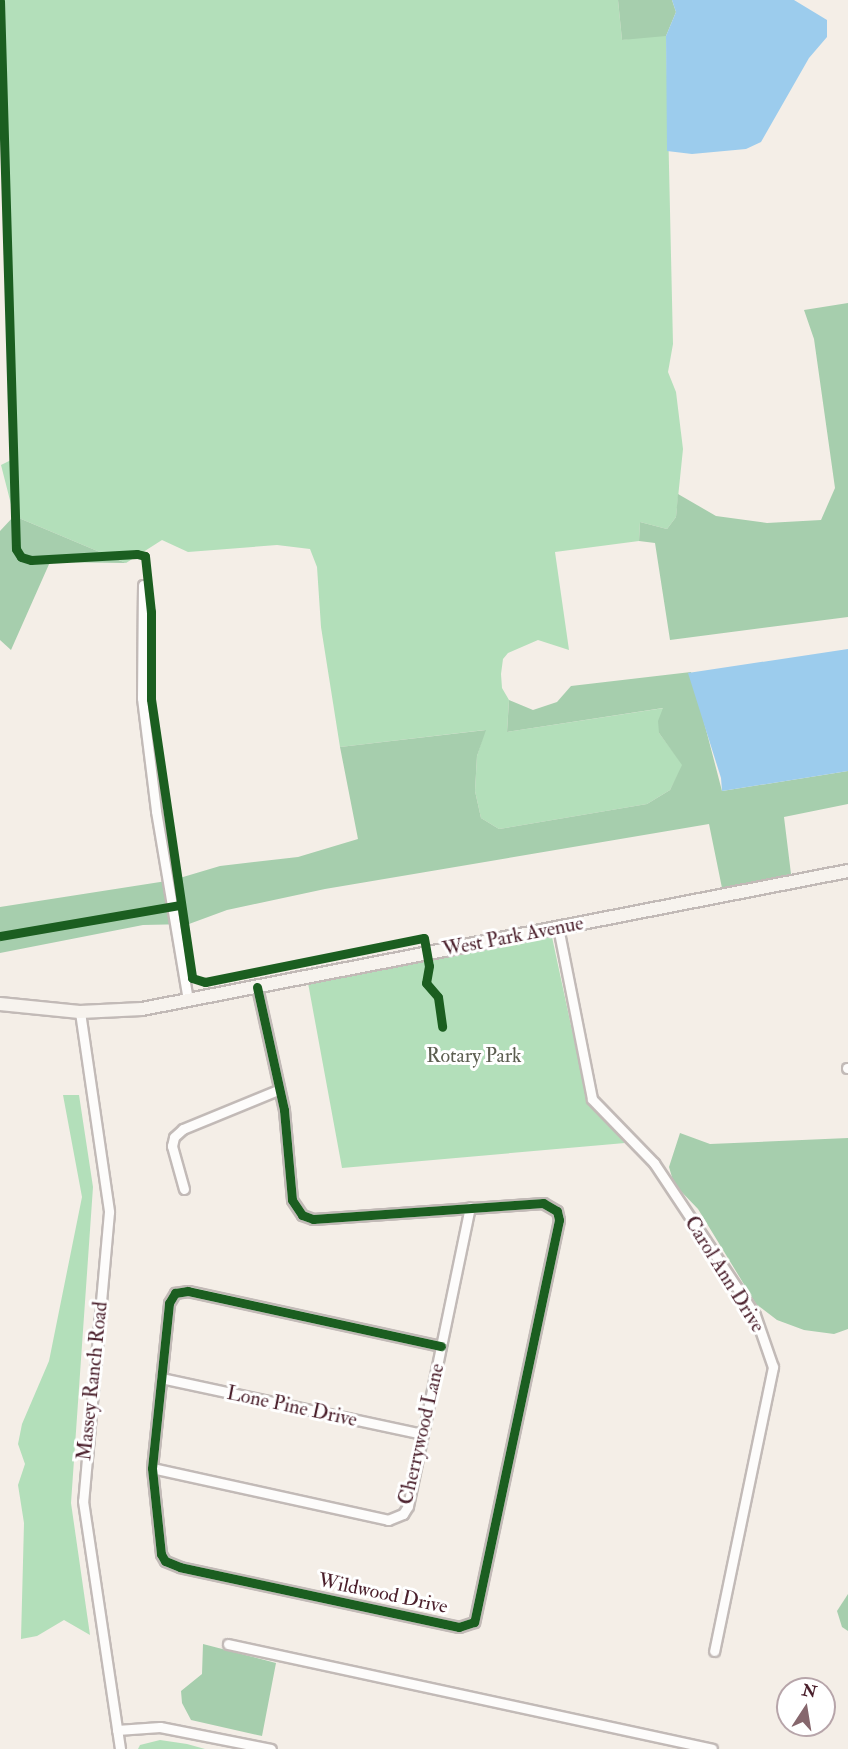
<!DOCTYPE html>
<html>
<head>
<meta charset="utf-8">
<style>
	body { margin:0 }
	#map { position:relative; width:848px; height:1749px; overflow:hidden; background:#f4eee7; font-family:"IM FELL Double Pica",serif }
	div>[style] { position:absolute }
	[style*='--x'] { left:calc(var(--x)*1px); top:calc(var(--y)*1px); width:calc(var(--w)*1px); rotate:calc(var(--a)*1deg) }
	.green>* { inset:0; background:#b3dfba }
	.forest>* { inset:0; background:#a6cead }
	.water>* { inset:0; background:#9ccced }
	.roads { filter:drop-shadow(2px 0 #c2bab7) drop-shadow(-2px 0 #c2bab7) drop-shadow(0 2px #c2bab7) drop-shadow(0 -2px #c2bab7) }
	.street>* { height:9px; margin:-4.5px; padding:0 4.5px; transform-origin:4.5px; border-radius:4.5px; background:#fdfcfb }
	.secondary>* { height:12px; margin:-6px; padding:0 6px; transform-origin:6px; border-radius:6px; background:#f7f3ee }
	.cycleway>* { height:9px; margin:-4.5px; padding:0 4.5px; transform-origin:4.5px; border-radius:4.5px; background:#1b5e20 }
	span { translate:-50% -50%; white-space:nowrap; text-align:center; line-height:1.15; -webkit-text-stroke:6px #fff; paint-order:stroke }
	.street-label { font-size:20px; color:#4a1f2b }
	.park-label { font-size:20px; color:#5c5e50 }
	.north { position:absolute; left:776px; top:1677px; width:60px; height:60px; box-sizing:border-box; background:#fff; border:2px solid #b7a5aa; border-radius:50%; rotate:12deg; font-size:16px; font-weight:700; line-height:24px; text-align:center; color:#4a1f2b }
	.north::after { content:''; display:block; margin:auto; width:21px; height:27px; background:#86676d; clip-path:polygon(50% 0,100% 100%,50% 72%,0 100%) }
</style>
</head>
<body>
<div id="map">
	<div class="green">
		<div style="clip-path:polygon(0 0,618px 0,622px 40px,666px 33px,673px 344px,668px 372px,676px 392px,683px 449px,676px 517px,667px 529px,640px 522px,639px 541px,555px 552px,569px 650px,538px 640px,508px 653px,503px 659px,501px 674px,502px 688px,509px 700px,507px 732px,664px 708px,659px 733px,683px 765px,670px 790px,647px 804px,499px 829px,481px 818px,475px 791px,477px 756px,485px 730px,340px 747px,321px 627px,317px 567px,310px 549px,277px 545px,188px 552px,162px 540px,126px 563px,14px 516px,1px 465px,15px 458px,6px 142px,0 141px)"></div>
		<div style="clip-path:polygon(552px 937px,587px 1100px,625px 1143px,342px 1168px,308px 983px)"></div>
		<div style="clip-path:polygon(63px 1095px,79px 1095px,93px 1187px,71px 1503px,90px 1635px,64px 1620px,37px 1636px,21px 1639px,24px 1523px,18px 1485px,25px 1464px,18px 1444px,22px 1424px,49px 1361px,82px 1197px)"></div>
		<div style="clip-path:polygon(160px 1740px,187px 1744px,205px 1749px,138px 1749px,140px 1745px)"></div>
	</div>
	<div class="forest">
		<div style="clip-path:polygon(618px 0,672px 0,676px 12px,666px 36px,622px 40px)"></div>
		<div style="clip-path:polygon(848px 303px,848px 617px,670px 640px,655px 543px,639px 541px,640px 522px,667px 529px,676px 517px,678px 494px,716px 516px,767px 523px,821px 520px,835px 488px,814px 339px,804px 310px)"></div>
		<div style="clip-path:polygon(14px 516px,126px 563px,50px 562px,11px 650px,0 640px,0 531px)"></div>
		<div style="clip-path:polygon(691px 672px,722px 791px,848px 771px,848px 804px,784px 817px,791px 874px,722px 888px,709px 824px,325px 889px,227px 910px,189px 924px,143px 925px,0 953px,0 907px,173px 880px,220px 866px,298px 857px,358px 839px,340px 747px,486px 730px,477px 756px,475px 791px,481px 818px,499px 829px,647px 804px,670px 790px,682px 765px,659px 733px,658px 721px,663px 708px,507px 732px,509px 700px,533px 710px,557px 702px,571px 686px)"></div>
		<div style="clip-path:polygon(680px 1133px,710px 1144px,848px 1138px,848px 1329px,834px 1334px,804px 1330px,777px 1320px,756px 1304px,698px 1209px,674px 1184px,669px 1167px)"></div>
		<div style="clip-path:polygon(848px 1594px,848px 1631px,842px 1627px,837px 1611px)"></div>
		<div style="clip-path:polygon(203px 1644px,276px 1663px,262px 1736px,191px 1720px,182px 1703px,181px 1691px,202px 1674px)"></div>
	</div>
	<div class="water">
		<div style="clip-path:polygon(672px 0,794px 0,827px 20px,827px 37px,809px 58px,761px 142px,746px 149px,692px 154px,667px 151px,666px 36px,676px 12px)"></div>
		<div style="clip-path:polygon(848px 649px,848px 771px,722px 791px,721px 778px,688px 673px)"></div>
	</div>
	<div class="roads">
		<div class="street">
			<div style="--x:143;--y:585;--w:113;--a:90.5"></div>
			<div style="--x:142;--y:698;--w:114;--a:82.9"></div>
			<div style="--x:156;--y:811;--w:192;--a:80.4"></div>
			<div style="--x:558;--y:927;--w:175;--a:78.8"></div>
			<div style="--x:592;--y:1099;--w:89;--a:45.9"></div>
			<div style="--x:654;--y:1163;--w:182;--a:56.4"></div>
			<div style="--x:755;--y:1315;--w:55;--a:70.9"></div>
			<div style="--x:773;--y:1367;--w:290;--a:101.7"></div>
			<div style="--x:257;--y:987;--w:126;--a:77.6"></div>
			<div style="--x:284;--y:1110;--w:90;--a:84.9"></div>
			<div style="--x:292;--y:1200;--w:18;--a:56"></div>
			<div style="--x:302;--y:1215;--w:12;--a:20"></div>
			<div style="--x:313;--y:1219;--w:231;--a:-4"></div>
			<div style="--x:543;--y:1203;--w:16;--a:30"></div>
			<div style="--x:557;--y:1211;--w:9;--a:77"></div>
			<div style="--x:559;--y:1220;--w:411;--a:101.9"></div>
			<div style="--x:474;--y:1622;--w:16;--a:162"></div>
			<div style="--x:459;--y:1627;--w:285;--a:-167.9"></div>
			<div style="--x:180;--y:1567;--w:16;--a:-158"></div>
			<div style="--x:165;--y:1561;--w:8;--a:-120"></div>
			<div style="--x:161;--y:1554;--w:86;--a:-96"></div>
			<div style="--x:152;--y:1468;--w:166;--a:-84.1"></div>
			<div style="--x:169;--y:1303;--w:12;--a:-59"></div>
			<div style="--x:175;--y:1293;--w:13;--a:-9"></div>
			<div style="--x:188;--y:1291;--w:259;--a:12.3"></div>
			<div style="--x:80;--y:1012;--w:202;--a:81.7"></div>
			<div style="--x:109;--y:1212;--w:290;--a:95.1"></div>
			<div style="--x:83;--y:1501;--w:251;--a:81.5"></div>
			<div style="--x:847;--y:1068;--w:1;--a:0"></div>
			<div style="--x:184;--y:1189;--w:45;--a:-105.6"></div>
			<div style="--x:172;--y:1146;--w:9;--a:-77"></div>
			<div style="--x:174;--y:1137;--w:12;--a:-42"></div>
			<div style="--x:183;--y:1129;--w:103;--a:-22.3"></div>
			<div style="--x:161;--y:1378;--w:268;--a:12.1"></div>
			<div style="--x:152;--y:1468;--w:242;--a:12.4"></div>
			<div style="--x:388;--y:1520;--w:16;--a:-22"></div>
			<div style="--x:403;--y:1514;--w:9;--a:-58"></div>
			<div style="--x:408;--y:1506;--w:305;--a:-78.3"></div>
			<div style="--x:228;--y:1644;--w:495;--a:12.2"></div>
			<div style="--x:117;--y:1730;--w:43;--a:-4"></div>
			<div style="--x:160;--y:1727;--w:113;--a:11.2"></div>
		</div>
		<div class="secondary">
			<div style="--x:0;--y:1004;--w:80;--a:5.7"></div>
			<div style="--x:80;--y:1012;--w:62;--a:-2.8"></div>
			<div style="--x:142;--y:1009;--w:719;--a:-11.06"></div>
		</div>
	</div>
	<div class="cycleway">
		<div style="--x:0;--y:1;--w:548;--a:88.33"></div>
		<div style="--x:16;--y:549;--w:9;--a:58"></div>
		<div style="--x:21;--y:557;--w:10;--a:17"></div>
		<div style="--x:31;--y:560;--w:106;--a:-3.2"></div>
		<div style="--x:137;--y:554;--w:8;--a:14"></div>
		<div style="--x:145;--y:556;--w:56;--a:83.9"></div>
		<div style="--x:151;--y:612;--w:87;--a:90"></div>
		<div style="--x:151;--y:699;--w:282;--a:81.6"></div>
		<div style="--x:192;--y:978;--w:14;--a:17"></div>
		<div style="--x:205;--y:982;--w:223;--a:-11.4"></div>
		<div style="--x:424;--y:938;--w:28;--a:80"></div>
		<div style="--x:429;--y:966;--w:17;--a:100"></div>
		<div style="--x:426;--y:983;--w:18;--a:49"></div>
		<div style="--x:438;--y:997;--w:30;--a:82"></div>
		<div style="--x:0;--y:936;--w:183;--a:-9.8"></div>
		<div style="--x:257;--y:987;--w:126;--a:77.6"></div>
		<div style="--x:284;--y:1110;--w:90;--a:84.9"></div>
		<div style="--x:292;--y:1200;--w:18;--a:56"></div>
		<div style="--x:302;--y:1215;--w:12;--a:20"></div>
		<div style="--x:313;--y:1219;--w:231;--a:-4"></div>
		<div style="--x:543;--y:1203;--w:16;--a:30"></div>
		<div style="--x:557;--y:1211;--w:9;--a:77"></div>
		<div style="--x:559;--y:1220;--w:411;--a:101.9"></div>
		<div style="--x:474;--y:1622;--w:16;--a:162"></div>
		<div style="--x:459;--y:1627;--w:285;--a:-167.9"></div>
		<div style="--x:180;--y:1567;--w:16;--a:-158"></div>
		<div style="--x:165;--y:1561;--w:8;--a:-120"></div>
		<div style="--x:161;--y:1554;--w:86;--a:-96"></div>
		<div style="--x:152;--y:1468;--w:166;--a:-84.1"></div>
		<div style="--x:169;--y:1303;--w:12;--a:-59"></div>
		<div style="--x:175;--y:1293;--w:13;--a:-9"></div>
		<div style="--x:188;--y:1291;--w:259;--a:12.3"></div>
	</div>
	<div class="street-label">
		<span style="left:513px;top:936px;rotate:-11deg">West Park Avenue</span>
		<span style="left:725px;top:1274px;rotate:58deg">Carol Ann Drive</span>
		<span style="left:92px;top:1381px;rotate:-84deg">Massey Ranch Road</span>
		<span style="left:292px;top:1406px;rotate:12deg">Lone Pine Drive</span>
		<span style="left:421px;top:1434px;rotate:-77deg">Cherrywood Lane</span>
		<span style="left:383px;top:1593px;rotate:12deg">Wildwood Drive</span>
	</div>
	<div class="park-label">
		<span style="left:474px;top:1055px">Rotary Park</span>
	</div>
	<div class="north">N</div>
</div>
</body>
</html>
